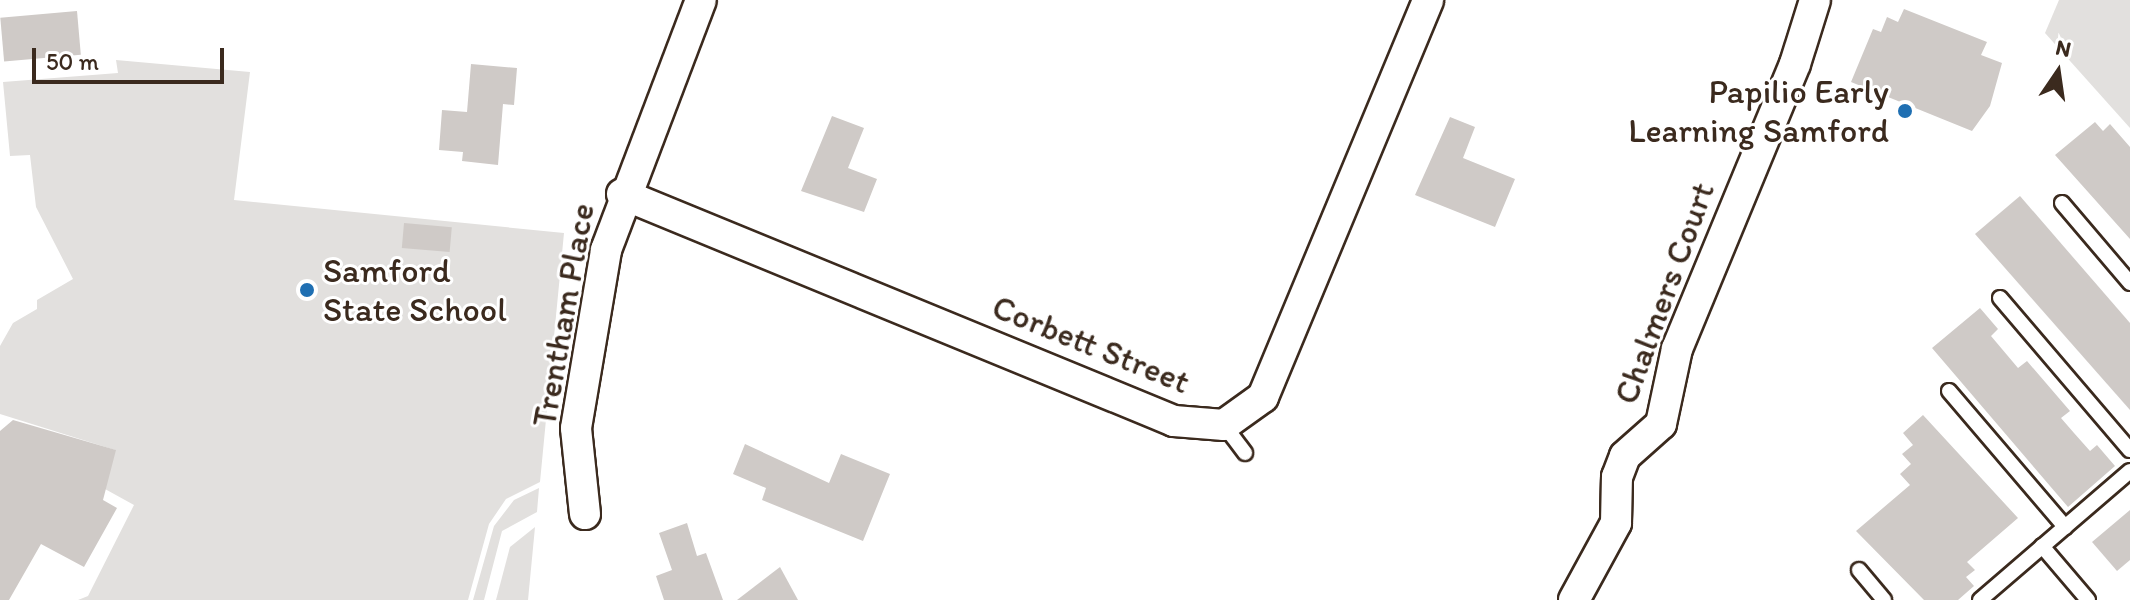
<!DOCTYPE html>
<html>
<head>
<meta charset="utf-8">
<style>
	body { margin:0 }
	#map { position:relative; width:2130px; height:600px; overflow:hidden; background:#fff; font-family:Itim,sans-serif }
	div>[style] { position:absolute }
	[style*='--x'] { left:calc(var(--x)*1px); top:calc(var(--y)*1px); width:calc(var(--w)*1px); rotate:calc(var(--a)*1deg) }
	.green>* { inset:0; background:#e2e0de }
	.building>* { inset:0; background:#cfcac7; transform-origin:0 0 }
	.roads { filter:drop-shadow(2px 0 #3b2a1e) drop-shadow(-2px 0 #3b2a1e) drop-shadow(0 2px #3b2a1e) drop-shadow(0 -2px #3b2a1e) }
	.lane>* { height:14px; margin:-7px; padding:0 7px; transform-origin:7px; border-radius:7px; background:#fff }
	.street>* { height:30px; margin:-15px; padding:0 15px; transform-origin:15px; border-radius:15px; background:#fff }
	.dots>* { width:22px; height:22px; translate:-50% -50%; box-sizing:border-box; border:4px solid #fff; border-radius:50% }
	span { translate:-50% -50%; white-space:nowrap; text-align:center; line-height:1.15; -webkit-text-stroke:6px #fff; paint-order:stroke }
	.poi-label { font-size:34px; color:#3b2a1e }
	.right { translate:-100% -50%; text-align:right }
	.left { translate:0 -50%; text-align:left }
	.street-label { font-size:34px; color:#3b2a1e }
	.north { position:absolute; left:2018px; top:32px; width:80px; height:80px; -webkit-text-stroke:6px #fff; paint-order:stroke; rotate:13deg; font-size:22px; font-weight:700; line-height:32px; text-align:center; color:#3b2a1e }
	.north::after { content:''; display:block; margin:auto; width:28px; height:36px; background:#3b2a1e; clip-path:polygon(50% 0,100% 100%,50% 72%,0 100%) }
	.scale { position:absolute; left:32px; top:48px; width:192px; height:36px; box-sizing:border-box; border:4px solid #3b2a1e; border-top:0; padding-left:10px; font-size:24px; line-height:28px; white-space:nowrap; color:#3b2a1e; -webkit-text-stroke:6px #fff; paint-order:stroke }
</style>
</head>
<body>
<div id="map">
	<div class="green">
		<div style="clip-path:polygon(2059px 0,2130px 0,2130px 128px,2045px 33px)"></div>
		<div style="clip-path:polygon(116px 60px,250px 72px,234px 200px,564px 233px,540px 482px,506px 499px,489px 524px,468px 600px,78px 600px,88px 596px,134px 505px,105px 489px,115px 450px,0 414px,0 346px,13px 323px,37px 309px,37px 300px,73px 279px,36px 207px,30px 155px,10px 156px,3px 82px,118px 73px)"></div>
		<div style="clip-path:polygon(539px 488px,537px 512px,502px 531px,484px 600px,473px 600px,494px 526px,514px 500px)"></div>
		<div style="clip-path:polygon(535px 527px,528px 600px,496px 600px,510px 547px)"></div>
	</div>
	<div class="building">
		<div style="clip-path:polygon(1904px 9px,1987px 42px,1981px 55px,2002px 63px,1990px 106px,1972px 131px,1851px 82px,1873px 29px,1881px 32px,1887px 17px,1898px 22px)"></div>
		<div style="left:77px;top:11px;width:44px;height:77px;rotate:85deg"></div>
		<div style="clip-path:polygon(471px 64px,517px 68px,514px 105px,503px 104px,498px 165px,462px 161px,463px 152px,439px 150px,442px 110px,467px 112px)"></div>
		<div style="clip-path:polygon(832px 116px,864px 128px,848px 168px,877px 179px,864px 212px,801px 191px)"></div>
		<div style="clip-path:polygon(1450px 117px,1475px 127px,1463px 158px,1515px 179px,1495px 227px,1415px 195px)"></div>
		<div style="clip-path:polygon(2095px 122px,2103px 131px,2110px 124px,2130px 147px,2130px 239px,2055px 155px)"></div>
		<div style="clip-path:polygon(2020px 196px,2130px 323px,2130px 410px,1975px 234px)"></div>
		<div style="left:404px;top:223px;width:48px;height:25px;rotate:5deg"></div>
		<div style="clip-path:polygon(1980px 308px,1998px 329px,1991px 336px,2018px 368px,2027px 361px,2070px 411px,2061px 418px,2074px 433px,2090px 451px,2097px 445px,2115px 466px,2068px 507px,1932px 348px)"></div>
		<div style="clip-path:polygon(1923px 415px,2018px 518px,1967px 562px,1975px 570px,1966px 577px,1974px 586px,1958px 600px,1924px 600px,1856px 531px,1910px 485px,1900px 474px,1911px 464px,1902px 454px,1913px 445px,1903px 433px)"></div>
		<div style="clip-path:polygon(13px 420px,116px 450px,103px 500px,117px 508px,84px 567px,41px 544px,9px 600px,0 600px,0 431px)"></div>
		<div style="clip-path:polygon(745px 444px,829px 483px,841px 454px,890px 474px,863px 541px,762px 500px,766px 488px,733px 474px)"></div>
		<div style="clip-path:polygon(2130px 510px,2130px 560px,2117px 571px,2092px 542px)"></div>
		<div style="clip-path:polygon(687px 523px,697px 556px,706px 553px,723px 600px,664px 600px,656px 576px,672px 570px,659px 533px)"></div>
		<div style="clip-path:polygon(780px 567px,798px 600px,737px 600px)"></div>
	</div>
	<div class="roads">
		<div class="lane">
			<div style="--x:2062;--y:203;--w:105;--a:49.6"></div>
			<div style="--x:2000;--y:298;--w:200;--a:49.5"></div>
			<div style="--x:1949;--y:391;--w:179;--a:49.5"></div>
			<div style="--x:1224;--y:425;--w:35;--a:53"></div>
			<div style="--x:2042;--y:546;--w:71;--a:49.6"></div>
			<div style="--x:1859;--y:570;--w:39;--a:50"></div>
			<div style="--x:1980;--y:600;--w:198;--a:-40.7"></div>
		</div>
		<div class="street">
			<div style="--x:622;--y:194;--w:597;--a:22.35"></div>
			<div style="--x:1174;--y:421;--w:50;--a:4.6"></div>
			<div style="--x:1224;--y:425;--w:48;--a:-35.7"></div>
			<div style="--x:1263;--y:397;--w:430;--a:-67.4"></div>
			<div style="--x:585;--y:514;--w:86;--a:-96"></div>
			<div style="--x:576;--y:428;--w:181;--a:-80.4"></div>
			<div style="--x:606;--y:250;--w:267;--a:-69.2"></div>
			<div style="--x:1574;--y:600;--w:88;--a:-61.4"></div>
			<div style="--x:1616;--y:523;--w:46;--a:-88.8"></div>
			<div style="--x:1617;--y:477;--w:22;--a:-69"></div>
			<div style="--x:1625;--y:456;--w:48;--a:-41.6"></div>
			<div style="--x:1661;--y:424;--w:77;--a:-78"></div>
			<div style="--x:1677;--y:349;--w:308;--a:-67.5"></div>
			<div style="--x:1795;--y:64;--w:67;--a:-72.6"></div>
		</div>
	</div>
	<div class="dots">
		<div style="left:1905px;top:111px;background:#1f6fb2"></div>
		<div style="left:307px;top:290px;background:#1f6fb2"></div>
	</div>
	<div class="poi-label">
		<span class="right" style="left:1889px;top:111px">Papilio Early<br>Learning Samford</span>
		<span class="left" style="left:323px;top:290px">Samford<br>State School</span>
	</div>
	<div class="street-label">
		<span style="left:1664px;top:293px;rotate:-70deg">Chalmers Court</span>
		<span style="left:563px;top:315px;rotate:-80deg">Trentham Place</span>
		<span style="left:1091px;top:344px;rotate:22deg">Corbett Street</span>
	</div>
	<div class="north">N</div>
	<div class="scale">50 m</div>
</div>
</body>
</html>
